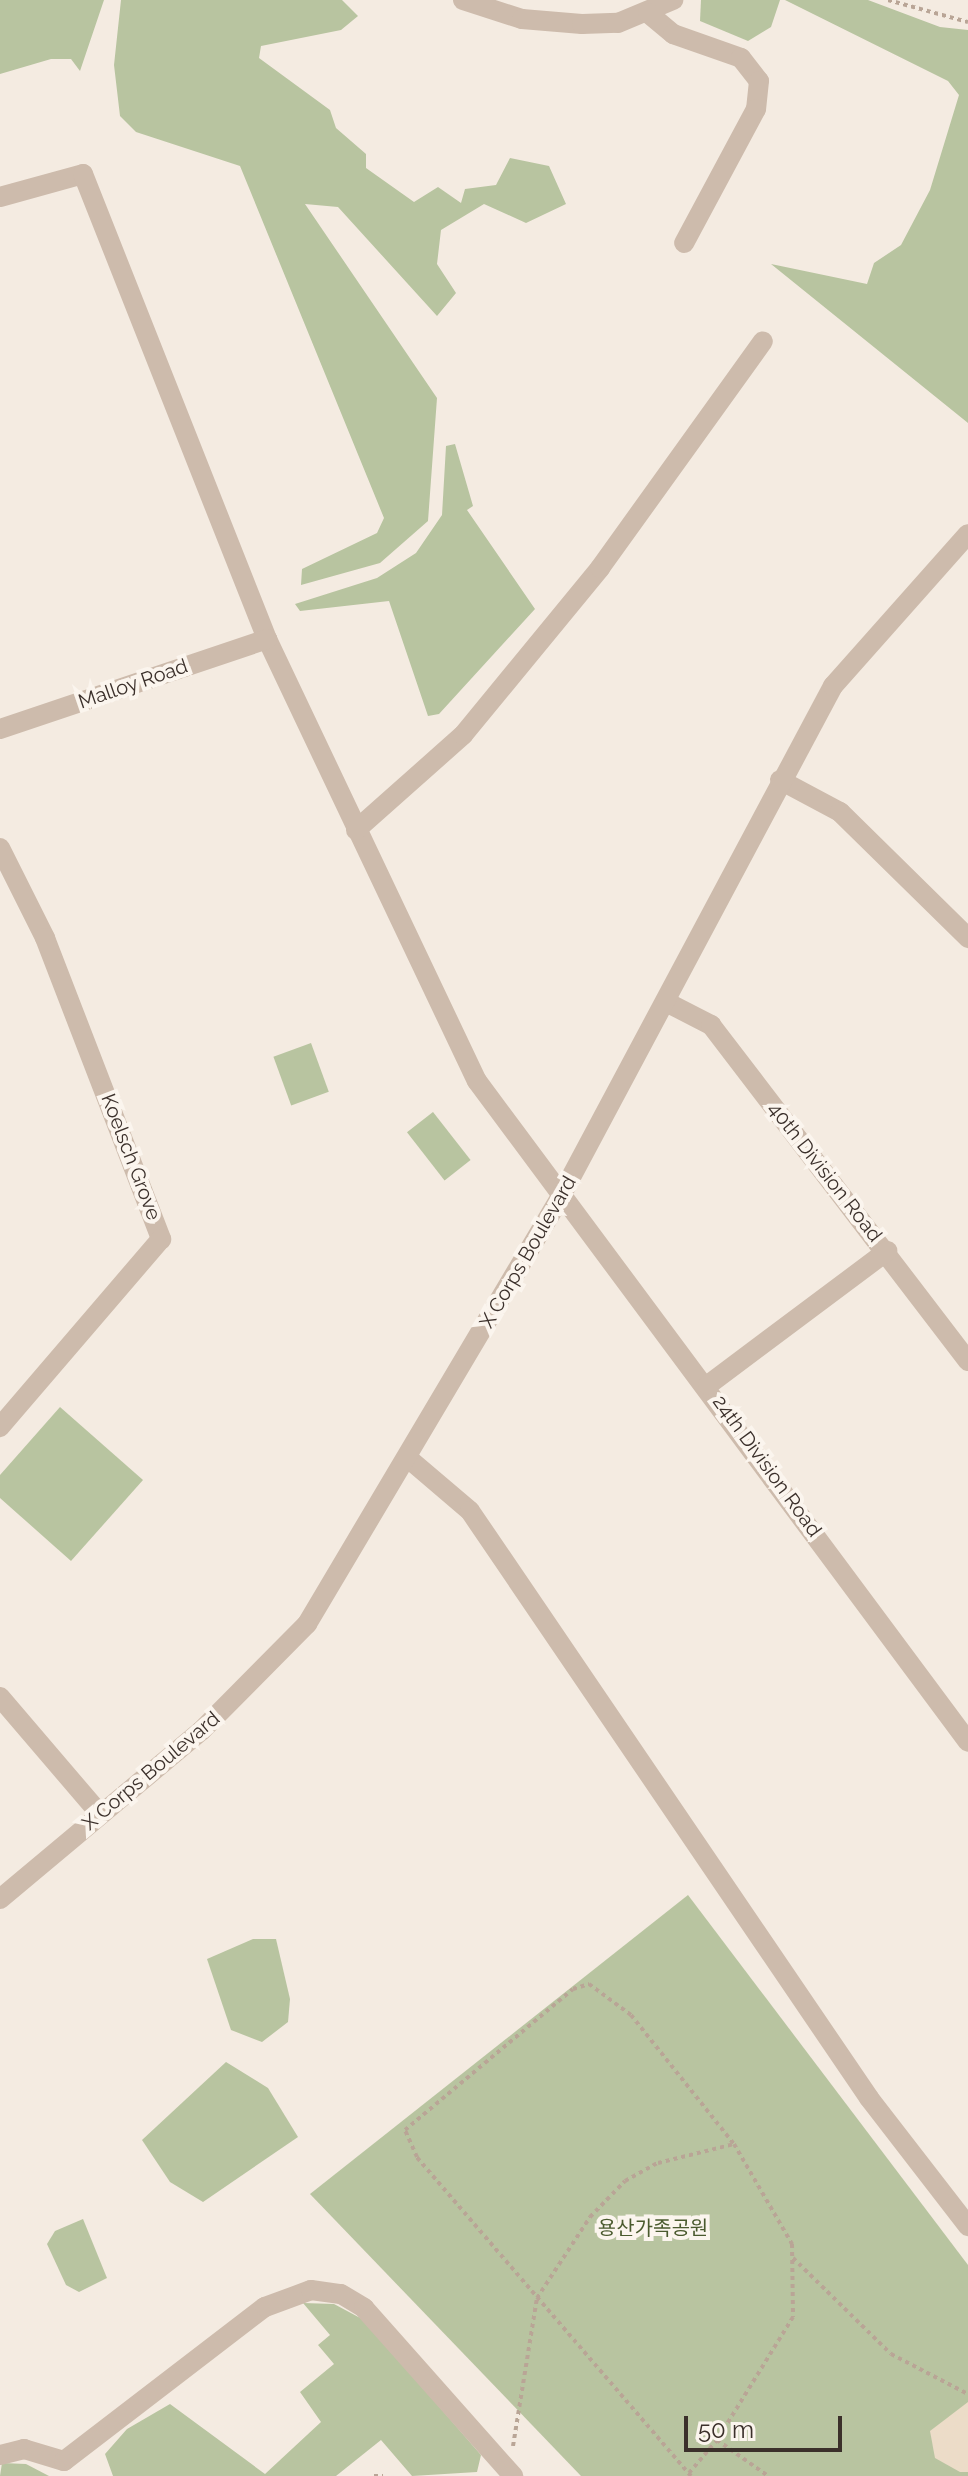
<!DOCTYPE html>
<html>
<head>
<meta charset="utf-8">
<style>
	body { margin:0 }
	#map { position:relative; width:968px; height:2476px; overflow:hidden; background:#f4ebe1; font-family:Raleway,"Noto Sans KR",sans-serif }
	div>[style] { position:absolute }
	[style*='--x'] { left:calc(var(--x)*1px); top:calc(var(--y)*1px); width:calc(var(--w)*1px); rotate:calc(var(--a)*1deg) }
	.green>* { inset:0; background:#b8c4a0; transform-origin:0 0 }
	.plaza>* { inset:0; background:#ecdcc8 }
	.path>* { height:4px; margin-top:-2px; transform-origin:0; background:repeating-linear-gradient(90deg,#b9a596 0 4px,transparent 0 8px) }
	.minor>* { height:20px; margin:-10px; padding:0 10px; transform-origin:10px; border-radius:10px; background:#cdbbac }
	span { translate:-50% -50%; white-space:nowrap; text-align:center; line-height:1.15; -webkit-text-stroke:8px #fbf5ee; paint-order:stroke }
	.street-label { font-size:20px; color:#3b302b }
	.park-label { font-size:20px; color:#4a5a2e }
	.scale { position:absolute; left:684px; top:2416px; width:158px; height:36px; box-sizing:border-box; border:4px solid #3b302b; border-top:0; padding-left:10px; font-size:24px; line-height:28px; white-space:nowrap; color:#3b302b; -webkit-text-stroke:6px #fbf5ee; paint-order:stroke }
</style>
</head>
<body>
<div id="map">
	<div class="green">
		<div style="clip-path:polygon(0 0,104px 0,80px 71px,71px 59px,51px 59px,0 74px)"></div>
		<div style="clip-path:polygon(121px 0,342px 0,358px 16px,341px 30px,261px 46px,259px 58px,330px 110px,336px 128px,366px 154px,366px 168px,414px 202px,438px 187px,461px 203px,465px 189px,496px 185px,510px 158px,549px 166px,566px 204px,526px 223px,484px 204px,441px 230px,437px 264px,456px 293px,437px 316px,338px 207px,305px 204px,437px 398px,428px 521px,380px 563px,301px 585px,302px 569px,377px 533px,384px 518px,240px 166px,136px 132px,120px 116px,114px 65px)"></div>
		<div style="clip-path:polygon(701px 0,780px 0,771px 27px,748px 41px,700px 21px)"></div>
		<div style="clip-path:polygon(785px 0,868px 0,940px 27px,968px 30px,968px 423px,771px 264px,867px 284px,874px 263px,901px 245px,930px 190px,959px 95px,948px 81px)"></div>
		<div style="clip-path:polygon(455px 444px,473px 506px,467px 510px,535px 609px,439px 714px,428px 716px,389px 601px,300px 611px,295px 604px,377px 578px,416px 553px,442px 515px,446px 446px)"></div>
		<div style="left:311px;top:1043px;width:52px;height:40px;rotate:70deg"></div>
		<div style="left:433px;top:1112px;width:61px;height:33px;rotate:52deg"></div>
		<div style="clip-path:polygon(60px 1407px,143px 1480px,71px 1561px,0 1498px,0 1475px)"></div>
		<div style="clip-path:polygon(688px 1895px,968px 2265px,968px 2476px,581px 2476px,310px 2194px)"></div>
		<div style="clip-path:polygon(253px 1939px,276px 1939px,290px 1999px,288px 2022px,262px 2042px,231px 2030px,207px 1959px)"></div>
		<div style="clip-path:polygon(226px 2062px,268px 2088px,298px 2137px,203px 2202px,170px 2182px,142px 2140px)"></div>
		<div style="clip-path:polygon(83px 2219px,107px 2278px,79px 2292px,66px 2285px,47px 2244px,55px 2231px)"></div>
		<div style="clip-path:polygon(303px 2303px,334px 2304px,364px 2320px,481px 2455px,477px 2472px,412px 2476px,381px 2440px,336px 2476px,113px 2476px,105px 2454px,127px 2429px,170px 2404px,265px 2474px,321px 2422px,300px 2392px,334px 2364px,318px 2345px,330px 2335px)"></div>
		<div style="clip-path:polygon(2px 2463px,26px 2464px,49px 2476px,0 2476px)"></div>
	</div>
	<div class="plaza">
		<div style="clip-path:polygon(968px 2402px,968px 2472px,960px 2472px,935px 2458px,930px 2431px)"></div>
	</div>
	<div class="path">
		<div style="--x:888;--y:0;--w:83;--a:15.4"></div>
		<div style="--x:793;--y:2258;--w:137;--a:44.4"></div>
		<div style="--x:891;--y:2354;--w:87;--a:27.5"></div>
		<div style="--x:513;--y:2446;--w:150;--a:-80.8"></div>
		<div style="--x:537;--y:2298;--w:97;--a:-56.8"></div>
		<div style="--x:590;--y:2217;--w:50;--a:-45.8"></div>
		<div style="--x:625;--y:2181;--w:38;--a:-29"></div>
		<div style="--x:658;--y:2163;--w:78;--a:-14"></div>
		<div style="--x:689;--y:2473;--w:43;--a:-49.7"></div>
		<div style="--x:717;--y:2440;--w:62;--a:35.2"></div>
		<div style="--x:374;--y:2476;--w:9;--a:0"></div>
		<div style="--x:691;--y:2476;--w:421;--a:-130.7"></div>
		<div style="--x:417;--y:2157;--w:30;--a:-114"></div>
		<div style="--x:405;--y:2130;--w:219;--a:-40"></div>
		<div style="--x:573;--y:1989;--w:17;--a:-17"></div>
		<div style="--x:589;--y:1984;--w:52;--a:36.4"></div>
		<div style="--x:631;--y:2015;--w:165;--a:51.4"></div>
		<div style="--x:734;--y:2144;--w:116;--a:59.9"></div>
		<div style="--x:792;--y:2244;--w:73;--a:89.2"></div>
		<div style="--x:793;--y:2317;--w:145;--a:121.7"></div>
	</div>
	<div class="minor">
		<div style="--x:463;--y:0;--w:62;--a:17.9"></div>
		<div style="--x:522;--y:19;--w:60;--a:4.8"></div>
		<div style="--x:582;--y:24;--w:36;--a:-2"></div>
		<div style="--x:618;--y:23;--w:60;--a:-22.7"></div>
		<div style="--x:648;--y:13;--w:33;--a:40"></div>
		<div style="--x:673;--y:34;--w:72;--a:19.4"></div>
		<div style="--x:741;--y:58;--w:29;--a:52"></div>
		<div style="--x:759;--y:81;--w:28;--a:96"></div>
		<div style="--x:756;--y:109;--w:152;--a:118.2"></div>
		<div style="--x:0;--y:197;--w:86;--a:-15.5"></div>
		<div style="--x:83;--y:174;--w:500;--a:68.41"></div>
		<div style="--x:267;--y:639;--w:489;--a:64.6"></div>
		<div style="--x:477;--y:1081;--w:823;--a:53.39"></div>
		<div style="--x:0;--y:729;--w:282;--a:-18.6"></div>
		<div style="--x:780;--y:780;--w:68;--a:28.1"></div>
		<div style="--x:840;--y:812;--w:180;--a:44.5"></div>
		<div style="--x:356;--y:830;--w:143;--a:-41.6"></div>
		<div style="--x:463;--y:735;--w:216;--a:-50.6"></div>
		<div style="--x:600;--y:568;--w:279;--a:-54.3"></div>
		<div style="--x:0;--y:848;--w:101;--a:63.4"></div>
		<div style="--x:45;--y:938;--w:323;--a:68.9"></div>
		<div style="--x:161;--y:1239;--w:248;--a:130.6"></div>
		<div style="--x:666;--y:1002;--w:51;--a:27.1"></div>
		<div style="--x:711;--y:1025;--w:423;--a:52.6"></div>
		<div style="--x:708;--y:1385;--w:224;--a:-36.8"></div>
		<div style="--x:409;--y:1459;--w:80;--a:40.4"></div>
		<div style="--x:470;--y:1511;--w:710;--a:55.79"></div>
		<div style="--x:869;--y:2098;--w:162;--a:52.3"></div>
		<div style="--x:0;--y:1697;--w:153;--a:49.5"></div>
		<div style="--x:0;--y:1899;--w:262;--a:-39.9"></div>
		<div style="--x:201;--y:1731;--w:151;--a:-45.3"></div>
		<div style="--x:307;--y:1624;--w:500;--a:-59.3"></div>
		<div style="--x:562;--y:1194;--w:576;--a:-61.92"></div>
		<div style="--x:833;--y:686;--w:203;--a:-48.4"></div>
		<div style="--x:0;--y:2455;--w:25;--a:-14"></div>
		<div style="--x:24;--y:2449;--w:42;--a:16.7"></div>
		<div style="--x:64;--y:2461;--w:253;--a:-37.5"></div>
		<div style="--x:265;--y:2307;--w:49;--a:-20.3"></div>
		<div style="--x:311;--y:2290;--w:30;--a:8"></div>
		<div style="--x:341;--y:2294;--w:27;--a:31"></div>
		<div style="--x:364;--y:2308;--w:225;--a:48.4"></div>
	</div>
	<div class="street-label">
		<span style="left:133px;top:684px;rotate:-19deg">Malloy Road</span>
		<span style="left:131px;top:1157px;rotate:69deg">Koelsch Grove</span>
		<span style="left:825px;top:1172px;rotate:52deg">40th Division Road</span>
		<span style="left:528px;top:1252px;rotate:-60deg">X Corps Boulevard</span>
		<span style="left:767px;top:1466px;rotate:54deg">24th Division Road</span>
		<span style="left:151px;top:1771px;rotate:-40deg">X Corps Boulevard</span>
	</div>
	<div class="park-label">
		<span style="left:653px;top:2228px">용산가족공원</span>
	</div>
	<div class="scale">50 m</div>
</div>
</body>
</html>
